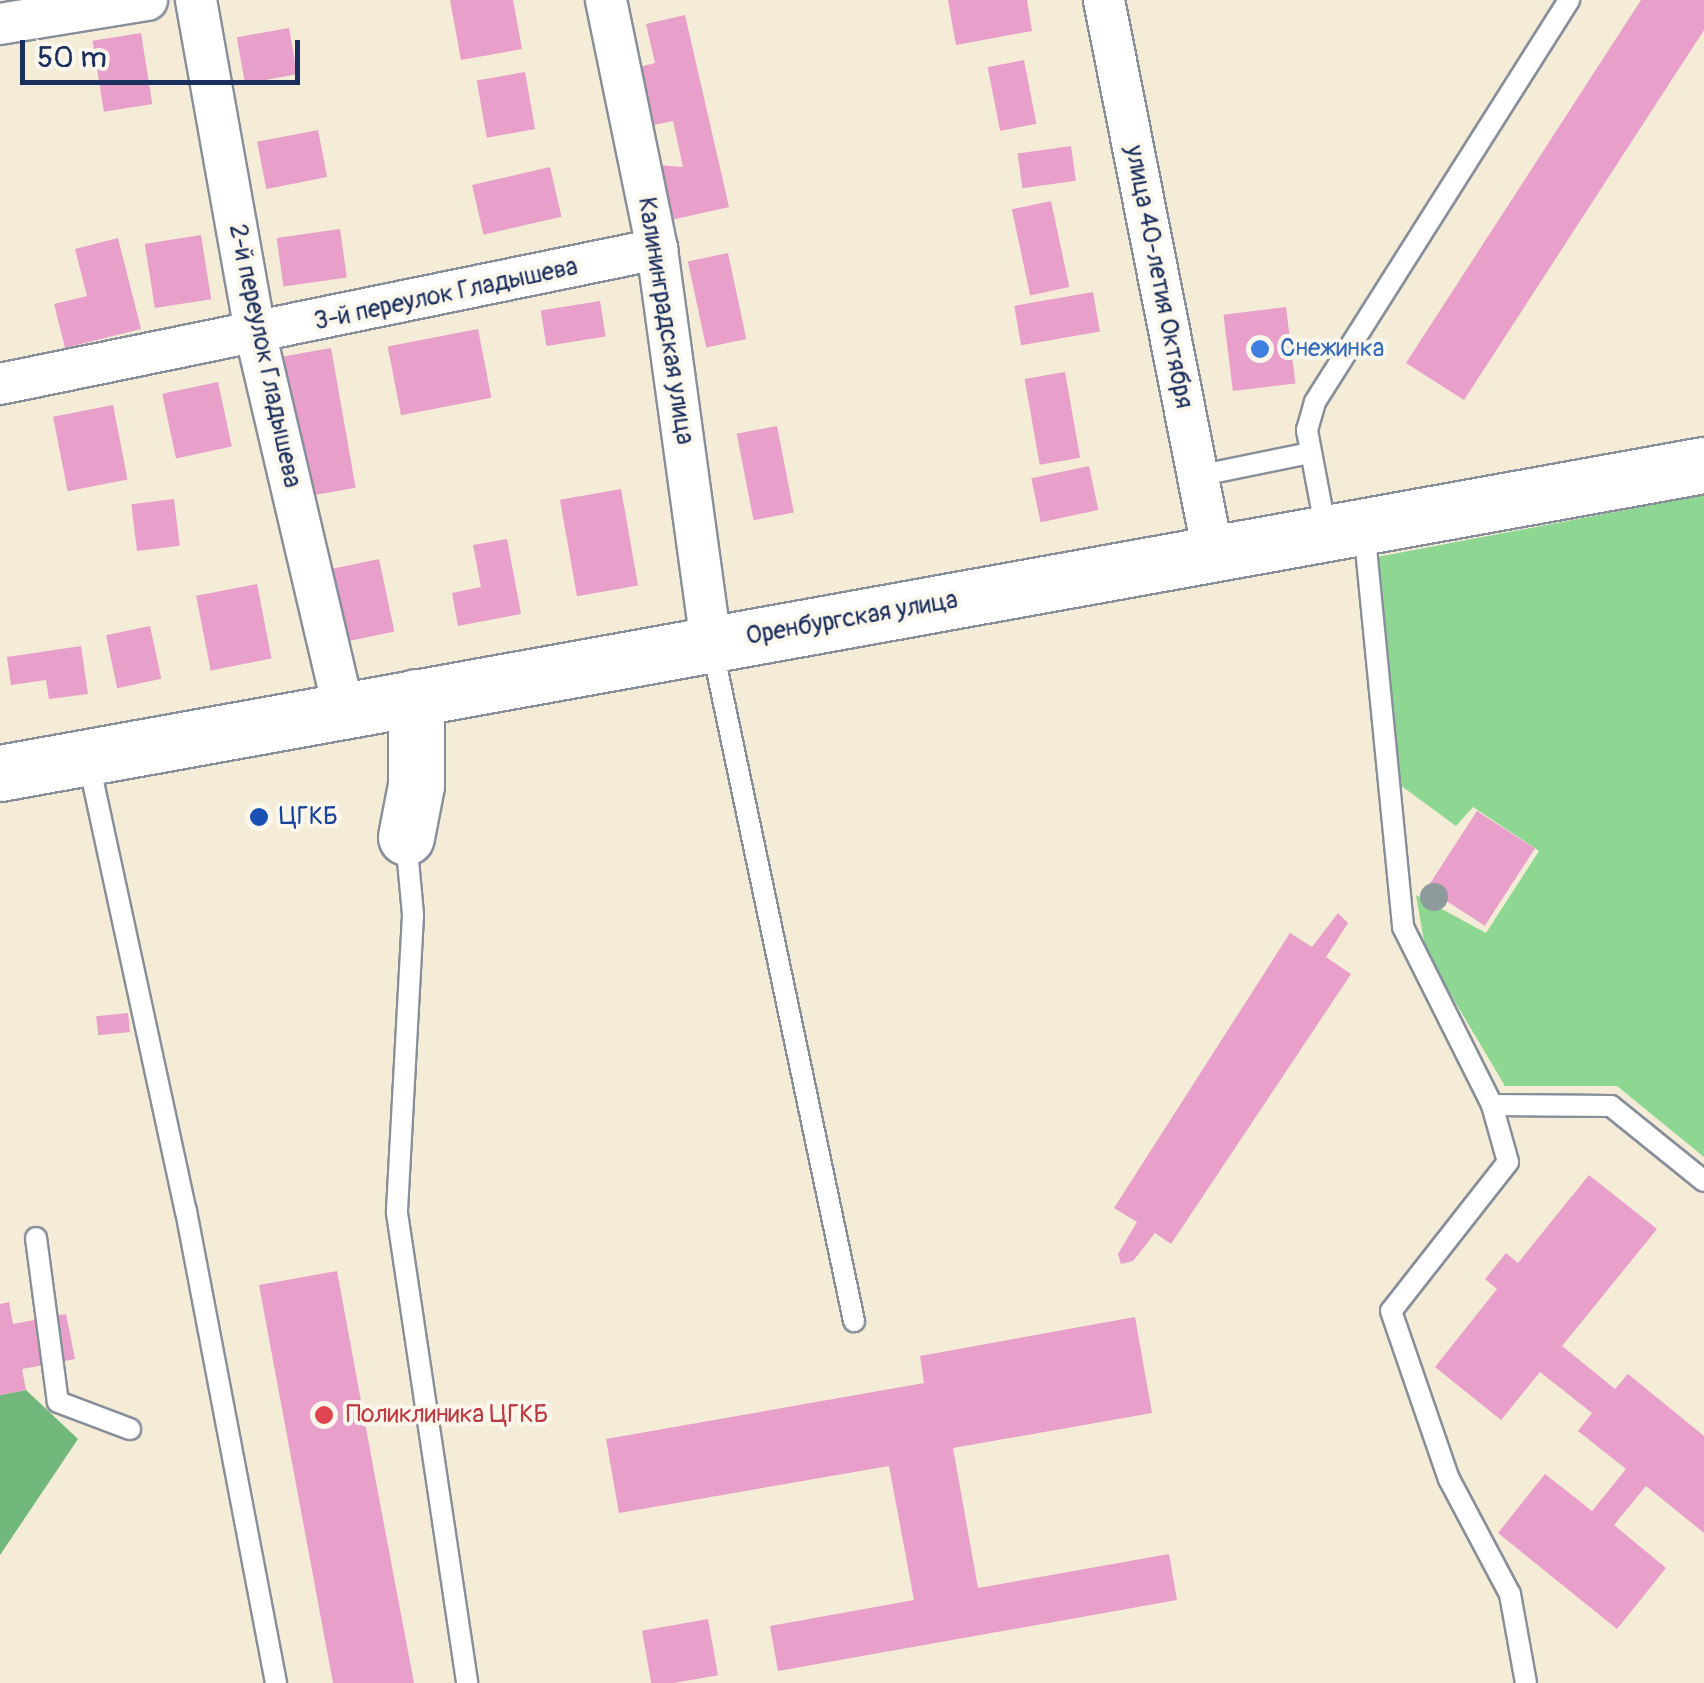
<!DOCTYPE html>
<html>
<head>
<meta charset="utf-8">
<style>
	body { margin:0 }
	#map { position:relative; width:1704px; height:1683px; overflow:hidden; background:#f5ecd7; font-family:Pangolin,sans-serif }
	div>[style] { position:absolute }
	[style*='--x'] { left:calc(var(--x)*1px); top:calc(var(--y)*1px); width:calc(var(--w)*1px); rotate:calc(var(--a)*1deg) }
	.green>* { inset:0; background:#8dd793 }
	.forest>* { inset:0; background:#72b87d }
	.building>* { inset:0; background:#e89fca; transform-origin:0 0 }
	.roads { filter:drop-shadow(2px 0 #888e9a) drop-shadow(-2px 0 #888e9a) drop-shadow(0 2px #888e9a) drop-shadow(0 -2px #888e9a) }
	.lane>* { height:20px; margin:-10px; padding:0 10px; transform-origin:10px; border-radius:10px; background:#fff }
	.street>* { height:40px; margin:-20px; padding:0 20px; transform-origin:20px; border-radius:20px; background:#fff }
	.secondary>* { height:55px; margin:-27.5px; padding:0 27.5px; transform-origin:27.5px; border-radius:27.5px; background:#fff }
	.trees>* { width:28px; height:28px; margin:-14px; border-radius:50%; background:#8d9b9c }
	.dots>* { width:28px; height:28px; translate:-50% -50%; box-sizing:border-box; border:5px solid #fbf7ec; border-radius:50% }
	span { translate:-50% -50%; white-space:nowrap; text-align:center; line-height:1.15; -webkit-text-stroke:8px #fbf7ec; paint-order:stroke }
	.street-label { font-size:25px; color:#1b2f5e }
	.shop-label { font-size:25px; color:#366cbe }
	.left { translate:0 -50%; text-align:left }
	.transit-label { font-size:25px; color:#164399 }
	.health-label { font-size:25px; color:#be3a42 }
	.scale { position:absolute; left:20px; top:40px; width:280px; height:45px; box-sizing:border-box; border:5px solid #1b2f5e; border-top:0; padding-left:12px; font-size:30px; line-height:35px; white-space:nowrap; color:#1b2f5e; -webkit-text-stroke:8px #fbf7ec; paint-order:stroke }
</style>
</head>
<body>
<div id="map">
	<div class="green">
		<div style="clip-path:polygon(1704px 495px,1704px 1157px,1617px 1086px,1505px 1086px,1426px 953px,1416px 895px,1486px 933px,1539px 851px,1473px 807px,1456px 826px,1396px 782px,1377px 557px)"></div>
	</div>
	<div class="forest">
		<div style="clip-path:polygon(26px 1390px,78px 1439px,0 1555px,0 1395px)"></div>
	</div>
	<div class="building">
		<div style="clip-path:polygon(450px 0,513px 0,522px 49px,461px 60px)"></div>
		<div style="clip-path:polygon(948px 0,1027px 0,1032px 31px,956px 45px)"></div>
		<div style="clip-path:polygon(1641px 0,1704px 0,1704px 30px,1464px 400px,1406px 363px)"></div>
		<div style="clip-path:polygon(685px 15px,729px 207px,671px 220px,658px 165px,683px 167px,673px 121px,649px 126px,636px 68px,655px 63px,646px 24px)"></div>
		<div style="left:289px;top:28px;width:47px;height:53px;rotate:80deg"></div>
		<div style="left:141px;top:33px;width:72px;height:49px;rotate:81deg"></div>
		<div style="left:1024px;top:60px;width:65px;height:37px;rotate:79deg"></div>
		<div style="left:525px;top:72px;width:58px;height:49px;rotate:80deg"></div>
		<div style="left:318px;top:130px;width:48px;height:62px;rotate:79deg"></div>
		<div style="left:1071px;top:146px;width:35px;height:54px;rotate:82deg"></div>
		<div style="left:550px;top:167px;width:51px;height:80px;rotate:77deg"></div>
		<div style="left:1051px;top:201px;width:88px;height:40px;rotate:78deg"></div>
		<div style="left:340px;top:229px;width:49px;height:64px;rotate:82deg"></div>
		<div style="left:201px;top:235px;width:65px;height:57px;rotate:81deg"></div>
		<div style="clip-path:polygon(118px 238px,141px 329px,65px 348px,54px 304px,87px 296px,75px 249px)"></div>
		<div style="left:728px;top:253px;width:88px;height:41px;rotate:78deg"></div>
		<div style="left:1093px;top:292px;width:40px;height:80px;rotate:80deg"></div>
		<div style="left:600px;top:301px;width:36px;height:60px;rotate:81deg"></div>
		<div style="left:1286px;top:307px;width:77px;height:63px;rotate:83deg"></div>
		<div style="left:478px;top:329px;width:70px;height:92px;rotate:79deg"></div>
		<div style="left:331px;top:348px;width:142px;height:56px;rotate:80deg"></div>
		<div style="left:1065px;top:372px;width:87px;height:41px;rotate:80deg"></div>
		<div style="left:218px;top:382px;width:66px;height:57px;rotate:78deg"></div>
		<div style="left:113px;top:405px;width:76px;height:61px;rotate:79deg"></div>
		<div style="left:777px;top:426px;width:88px;height:41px;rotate:79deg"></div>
		<div style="left:1089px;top:466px;width:45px;height:59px;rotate:78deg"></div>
		<div style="left:621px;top:489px;width:98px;height:62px;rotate:80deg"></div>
		<div style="left:174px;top:499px;width:47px;height:43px;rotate:83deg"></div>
		<div style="clip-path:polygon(507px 539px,521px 614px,458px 626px,452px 593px,481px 587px,473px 545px)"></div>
		<div style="left:379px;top:559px;width:74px;height:51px;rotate:78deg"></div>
		<div style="left:257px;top:584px;width:76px;height:62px;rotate:79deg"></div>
		<div style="left:150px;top:626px;width:54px;height:45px;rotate:78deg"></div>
		<div style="clip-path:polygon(81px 646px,88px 694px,49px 699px,46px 680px,11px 685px,7px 657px)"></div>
		<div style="left:1477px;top:811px;width:69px;height:92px;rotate:33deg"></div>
		<div style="clip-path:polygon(1338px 913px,1348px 923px,1326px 957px,1351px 974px,1171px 1244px,1155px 1233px,1133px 1261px,1121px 1264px,1118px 1254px,1137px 1222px,1114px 1208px,1290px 933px,1312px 947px)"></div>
		<div style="left:128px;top:1013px;width:19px;height:32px;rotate:84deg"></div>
		<div style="clip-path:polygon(1589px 1175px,1657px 1229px,1562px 1346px,1615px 1389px,1628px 1374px,1704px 1436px,1704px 1533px,1646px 1486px,1614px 1525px,1666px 1568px,1617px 1629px,1498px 1533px,1545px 1474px,1592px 1511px,1626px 1469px,1578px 1431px,1592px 1413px,1540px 1372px,1501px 1420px,1435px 1367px,1497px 1289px,1485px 1279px,1506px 1253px,1518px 1263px)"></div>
		<div style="clip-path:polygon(337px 1271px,375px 1477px,414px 1683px,333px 1683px,259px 1285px)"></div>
		<div style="clip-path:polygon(9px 1302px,13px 1324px,66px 1314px,75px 1359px,22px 1369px,26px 1390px,0 1395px,0 1304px)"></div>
		<div style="clip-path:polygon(1135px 1317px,1152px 1413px,953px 1448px,978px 1588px,1169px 1554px,1177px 1600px,778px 1671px,770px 1626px,914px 1600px,889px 1466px,619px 1513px,606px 1439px,924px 1383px,920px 1356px)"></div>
		<div style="left:708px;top:1619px;width:57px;height:67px;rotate:80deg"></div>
	</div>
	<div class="roads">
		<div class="lane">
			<div style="--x:1197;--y:476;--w:115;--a:-11.5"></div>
			<div style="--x:1364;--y:528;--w:401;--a:84.4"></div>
			<div style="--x:1403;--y:927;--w:199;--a:63.4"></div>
			<div style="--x:1492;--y:1105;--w:59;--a:74.3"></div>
			<div style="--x:1508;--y:1162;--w:189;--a:128.1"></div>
			<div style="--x:1391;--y:1311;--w:178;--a:71"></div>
			<div style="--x:1449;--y:1479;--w:130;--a:62.1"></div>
			<div style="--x:1510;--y:1594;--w:90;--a:79.8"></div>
			<div style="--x:1326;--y:531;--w:103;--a:-100.7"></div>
			<div style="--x:1307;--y:430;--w:29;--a:-74"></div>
			<div style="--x:1315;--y:402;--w:476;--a:-57.7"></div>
			<div style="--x:712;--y:646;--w:690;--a:78.12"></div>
			<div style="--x:88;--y:759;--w:463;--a:77.8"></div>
			<div style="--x:186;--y:1211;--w:481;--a:79.2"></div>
			<div style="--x:406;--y:839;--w:76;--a:84.7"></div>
			<div style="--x:413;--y:915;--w:298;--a:93.1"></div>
			<div style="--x:397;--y:1213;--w:475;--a:81.5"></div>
			<div style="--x:1492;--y:1105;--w:119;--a:0.5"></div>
			<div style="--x:1611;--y:1106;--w:119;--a:38.9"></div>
			<div style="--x:36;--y:1238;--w:165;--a:82.4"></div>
			<div style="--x:58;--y:1402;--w:77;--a:20.6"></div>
		</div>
		<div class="street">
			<div style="--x:196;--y:0;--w:341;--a:79.9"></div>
			<div style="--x:256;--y:336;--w:384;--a:76.8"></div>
			<div style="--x:606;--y:0;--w:254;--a:78.4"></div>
			<div style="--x:657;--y:249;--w:399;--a:82.2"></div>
			<div style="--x:1104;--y:0;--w:564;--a:78.85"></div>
			<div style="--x:0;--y:24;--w:149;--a:-9.3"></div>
			<div style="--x:0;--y:384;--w:671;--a:-11.61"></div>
		</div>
		<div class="secondary">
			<div style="--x:0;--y:773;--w:1732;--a:-10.25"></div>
			<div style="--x:406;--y:837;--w:53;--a:-79.1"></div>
			<div style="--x:416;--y:785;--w:88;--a:-90"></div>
		</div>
	</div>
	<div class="trees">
		<div style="left:1434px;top:897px"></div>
	</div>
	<div class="dots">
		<div style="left:1260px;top:349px;background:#3f7fe0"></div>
		<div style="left:259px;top:817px;background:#1a4fb4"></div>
		<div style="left:324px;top:1415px;background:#e0444e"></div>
	</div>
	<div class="street-label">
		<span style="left:1158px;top:277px;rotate:79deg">улица 40-летия Октября</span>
		<span style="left:446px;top:295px;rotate:-12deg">3-й переулок Гладышева</span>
		<span style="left:665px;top:321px;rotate:81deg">Калининградская улица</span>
		<span style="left:264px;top:356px;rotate:78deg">2-й переулок Гладышева</span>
		<span style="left:852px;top:619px;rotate:-10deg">Оренбургская улица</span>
	</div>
	<div class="shop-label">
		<span class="left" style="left:1280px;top:349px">Снежинка</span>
	</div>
	<div class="transit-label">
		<span class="left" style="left:279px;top:817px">ЦГКБ</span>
	</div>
	<div class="health-label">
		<span class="left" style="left:346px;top:1415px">Поликлиника ЦГКБ</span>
	</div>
	<div class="scale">50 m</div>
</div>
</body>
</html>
